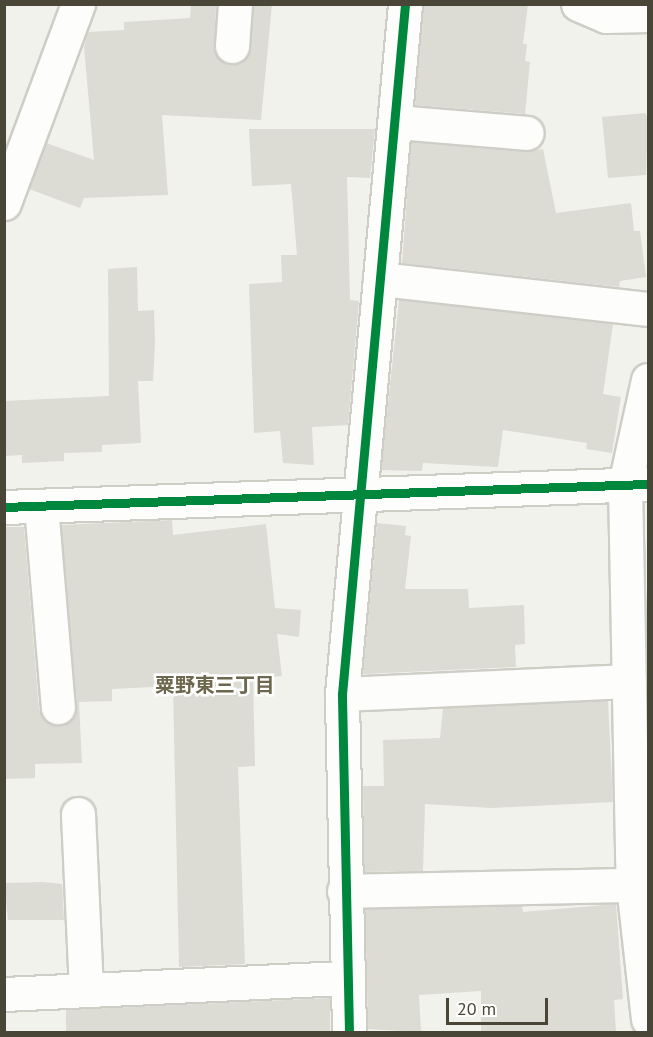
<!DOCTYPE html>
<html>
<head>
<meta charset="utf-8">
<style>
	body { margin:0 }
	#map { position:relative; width:653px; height:1037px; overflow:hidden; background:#f2f2ec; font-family:"PT Sans","Noto Sans JP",sans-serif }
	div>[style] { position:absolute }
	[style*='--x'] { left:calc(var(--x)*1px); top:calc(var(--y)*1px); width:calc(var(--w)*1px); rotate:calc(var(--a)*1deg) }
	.building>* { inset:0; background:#dcdbd4 }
	.roads { filter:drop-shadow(2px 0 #cecdc6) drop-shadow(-2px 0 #cecdc6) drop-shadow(0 2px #cecdc6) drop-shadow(0 -2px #cecdc6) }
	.street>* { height:33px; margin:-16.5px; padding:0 16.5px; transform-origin:16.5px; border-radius:16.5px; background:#fdfdfc }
	.cycleway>* { height:9px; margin:-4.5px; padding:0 4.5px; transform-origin:4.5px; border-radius:4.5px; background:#00873e }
	span { translate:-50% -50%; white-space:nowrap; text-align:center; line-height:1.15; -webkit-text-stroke:5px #fff; paint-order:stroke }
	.neighbourhood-label { font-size:20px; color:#6d674d; font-weight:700 }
	.frame { position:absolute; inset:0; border:6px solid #4a4637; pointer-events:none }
	.scale { position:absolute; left:446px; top:998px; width:102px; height:27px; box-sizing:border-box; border:3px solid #4a4637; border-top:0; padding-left:8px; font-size:18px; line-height:21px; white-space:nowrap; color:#4a4637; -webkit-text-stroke:4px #fff; paint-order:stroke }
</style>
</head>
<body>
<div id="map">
	<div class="building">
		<div style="clip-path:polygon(191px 4px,216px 4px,215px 54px,231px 65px,248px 56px,254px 4px,272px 4px,261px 120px,162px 115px,168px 195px,84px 198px,80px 208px,29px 189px,46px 143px,94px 160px,84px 47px,88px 32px,124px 30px,124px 22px,190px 18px)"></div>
		<div style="clip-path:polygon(424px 4px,528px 4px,523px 44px,527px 44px,525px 61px,530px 62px,525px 114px,415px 105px)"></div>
		<div style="clip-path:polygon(645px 113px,648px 118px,646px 175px,608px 178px,602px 117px)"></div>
		<div style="clip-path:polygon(249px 129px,375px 129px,370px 178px,347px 177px,350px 300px,359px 301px,348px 425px,312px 427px,314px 465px,283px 463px,280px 431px,254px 433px,249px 284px,282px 282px,281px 255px,297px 255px,291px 184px,252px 186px)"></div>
		<div style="clip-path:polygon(411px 142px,525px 152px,543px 149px,556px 213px,631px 203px,634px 231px,640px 231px,646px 277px,620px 281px,619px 287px,402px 263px)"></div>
		<div style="clip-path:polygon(137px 267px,138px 311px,154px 310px,155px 342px,153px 381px,138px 381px,141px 443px,102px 445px,102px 452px,64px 453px,64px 461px,22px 463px,22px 455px,4px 456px,4px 401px,109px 396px,108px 269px)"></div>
		<div style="clip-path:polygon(399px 300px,613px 324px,603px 394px,621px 397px,612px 453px,586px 449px,587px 443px,503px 430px,498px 467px,423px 463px,422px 471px,381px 470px)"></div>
		<div style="clip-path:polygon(172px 520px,173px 535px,266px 524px,275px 608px,301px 610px,299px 637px,277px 634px,282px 676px,253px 679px,255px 766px,238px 767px,245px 964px,179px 967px,173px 686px,112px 689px,112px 701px,79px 702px,82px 763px,35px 764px,35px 778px,4px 779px,4px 527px,24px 527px,39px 709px,43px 718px,59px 726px,69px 722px,77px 705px,61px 525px)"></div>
		<div style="clip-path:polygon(377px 523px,406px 526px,405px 535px,411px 536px,405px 589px,468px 589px,469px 608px,524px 605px,525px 644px,515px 645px,516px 667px,363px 674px)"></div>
		<div style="clip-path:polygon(608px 701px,613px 802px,492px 808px,425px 804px,423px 871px,364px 872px,363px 786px,384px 786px,383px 740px,440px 738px,443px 708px)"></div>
		<div style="clip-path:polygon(43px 882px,62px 884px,64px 920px,8px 920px,4px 883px)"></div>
		<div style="clip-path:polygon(616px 904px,623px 999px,614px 1000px,616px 1032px,481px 1032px,481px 991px,419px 995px,421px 1032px,368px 1029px,365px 909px,522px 906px,523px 912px)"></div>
		<div style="clip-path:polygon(330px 998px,330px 1031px,324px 1032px,66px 1032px,66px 1010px)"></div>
	</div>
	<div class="roads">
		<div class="street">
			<div style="--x:578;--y:4;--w:30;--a:23"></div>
			<div style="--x:606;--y:16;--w:42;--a:-1.4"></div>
			<div style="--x:232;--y:46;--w:42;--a:-85.9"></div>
			<div style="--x:397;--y:122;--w:130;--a:4.8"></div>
			<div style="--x:4;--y:203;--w:212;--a:-69.6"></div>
			<div style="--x:380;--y:279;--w:270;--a:6.4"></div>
			<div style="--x:648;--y:380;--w:107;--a:102.4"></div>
			<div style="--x:625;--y:485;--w:400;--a:88.9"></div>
			<div style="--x:633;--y:885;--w:135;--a:83.6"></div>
			<div style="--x:41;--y:506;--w:202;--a:85.2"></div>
			<div style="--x:4;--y:507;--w:644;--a:-2.05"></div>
			<div style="--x:342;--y:694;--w:287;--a:-2.6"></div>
			<div style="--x:78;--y:814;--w:176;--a:87.4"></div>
			<div style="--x:344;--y:891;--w:289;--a:-1.2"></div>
			<div style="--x:4;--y:994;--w:342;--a:-2.7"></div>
			<div style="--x:349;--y:1032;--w:338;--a:-91.2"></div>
			<div style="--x:342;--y:694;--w:693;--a:-84.78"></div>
		</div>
	</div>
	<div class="cycleway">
		<div style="--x:4;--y:507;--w:644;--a:-2.05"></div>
		<div style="--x:349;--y:1032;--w:338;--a:-91.2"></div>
		<div style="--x:342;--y:694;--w:693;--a:-84.78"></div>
	</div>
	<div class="neighbourhood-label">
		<span style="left:215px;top:685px">粟野東三丁目</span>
	</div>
	<div class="frame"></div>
	<div class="scale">20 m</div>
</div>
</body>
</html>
